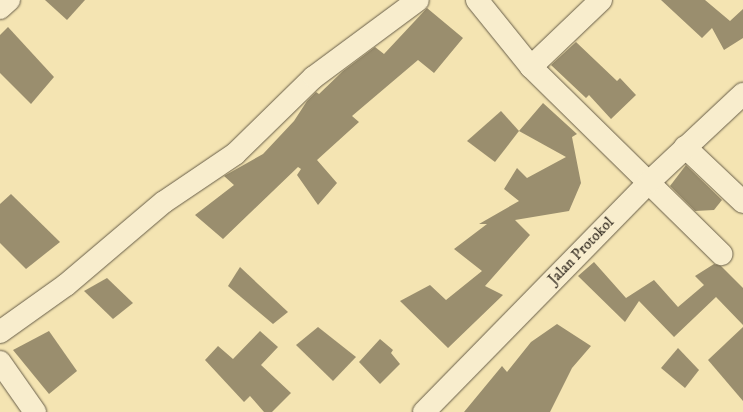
<!DOCTYPE html>
<html>
<head>
<meta charset="utf-8">
<style>
  body { margin:0 }
  #map { position:relative; width:743px; height:412px; overflow:hidden; background:#f4e4b2; font-family:"IM FELL DW Pica",serif }
  div>[style] { position:absolute }
  .building>* { inset:0; background:#9a8e6e }
  .roads { filter:drop-shadow(0 0 1px #675d48) drop-shadow(0 0 1px #675d48) }
  .minor>* { height:22px; margin:-11px; padding:0 11px; transform-origin:11px; border-radius:11px; background:#f8edcd }
  span { translate:-50% -50%; white-space:nowrap; text-align:center; line-height:1.15; -webkit-text-stroke:3px #f8edcd; paint-order:stroke }
  .street-label { font-size:15px; color:#383025 }
</style>
</head>
<body>
<div id="map">
  <div class="building">
    <div style="clip-path:polygon(45px 0,85px 0,67px 20px)"></div>
    <div style="clip-path:polygon(661px 0,705px 0,730px 21px,743px 9px,743px 38px,724px 50px,712px 28px,702px 38px)"></div>
    <div style="clip-path:polygon(427px 8px,463px 38px,434px 73px,418px 60px,352px 116px,359px 122px,317px 160px,337px 183px,318px 205px,297px 175px,301px 169px,298px 167px,223px 239px,195px 215px,234px 185px,224px 176px,263px 154px,294px 121px,307px 101px,316px 92px,319px 94px,343px 71px,375px 47px,384px 54px)"></div>
    <div style="clip-path:polygon(8px 27px,54px 77px,31px 104px,0 73px,0 35px)"></div>
    <div style="clip-path:polygon(576px 42px,617px 81px,620px 78px,636px 95px,611px 119px,589px 95px,586px 98px,551px 65px)"></div>
    <div style="clip-path:polygon(543px 103px,577px 134px,572px 137px,581px 183px,569px 211px,515px 220px,530px 235px,485px 286px,503px 295px,448px 348px,400px 301px,430px 285px,446px 300px,482px 271px,454px 249px,487px 224px,479px 224px,519px 201px,504px 189px,517px 168px,527px 178px,566px 157px,519px 131px)"></div>
    <div style="clip-path:polygon(501px 111px,519px 131px,495px 162px,467px 141px)"></div>
    <div style="clip-path:polygon(686px 165px,722px 200px,714px 210px,695px 211px,670px 186px)"></div>
    <div style="clip-path:polygon(11px 194px,60px 242px,26px 269px,0 243px,0 204px)"></div>
    <div style="clip-path:polygon(594px 262px,626px 298px,654px 280px,678px 307px,704px 285px,695px 276px,714px 264px,721px 266px,743px 288px,743px 325px,716px 297px,674px 337px,639px 301px,625px 322px,578px 276px)"></div>
    <div style="clip-path:polygon(240px 267px,288px 312px,273px 324px,228px 286px)"></div>
    <div style="clip-path:polygon(107px 278px,133px 303px,113px 319px,84px 291px)"></div>
    <div style="clip-path:polygon(557px 324px,591px 346px,572px 368px,550px 412px,464px 412px,502px 366px,507px 372px,531px 342px)"></div>
    <div style="clip-path:polygon(318px 327px,356px 357px,333px 381px,296px 345px)"></div>
    <div style="clip-path:polygon(743px 327px,743px 401px,708px 360px)"></div>
    <div style="clip-path:polygon(49px 331px,77px 371px,49px 394px,13px 350px)"></div>
    <div style="clip-path:polygon(260px 331px,278px 347px,261px 365px,291px 393px,272px 412px,264px 412px,250px 396px,244px 402px,205px 360px,218px 346px,233px 359px)"></div>
    <div style="clip-path:polygon(380px 339px,393px 350px,391px 353px,400px 364px,380px 384px,359px 362px)"></div>
    <div style="clip-path:polygon(678px 348px,699px 370px,685px 388px,661px 368px)"></div>
  </div>
  <div class="roads">
    <div class="minor">
      <div style="left:477px;top:0;width:86px;rotate:51.1deg"></div>
      <div style="left:601px;top:0;width:97px;rotate:136.3deg"></div>
      <div style="left:531px;top:67px;width:267px;rotate:44.5deg"></div>
      <div style="left:0;top:8px;width:12px;rotate:-42deg"></div>
      <div style="left:685px;top:147px;width:80px;rotate:43.5deg"></div>
      <div style="left:0;top:332px;width:81px;rotate:-35.5deg"></div>
      <div style="left:66px;top:285px;width:128px;rotate:-40.3deg"></div>
      <div style="left:164px;top:202px;width:86px;rotate:-34.1deg"></div>
      <div style="left:235px;top:154px;width:110px;rotate:-44.3deg"></div>
      <div style="left:314px;top:77px;width:129px;rotate:-36.5deg"></div>
      <div style="left:0;top:362px;width:61px;rotate:55deg"></div>
      <div style="left:424px;top:412px;width:322px;rotate:-45.6deg"></div>
      <div style="left:649px;top:182px;width:129px;rotate:-43.1deg"></div>
    </div>
  </div>
  <div class="street-label">
    <span style="left:581px;top:251px;rotate:-46deg">Jalan Protokol</span>
  </div>
</div>
</body>
</html>
